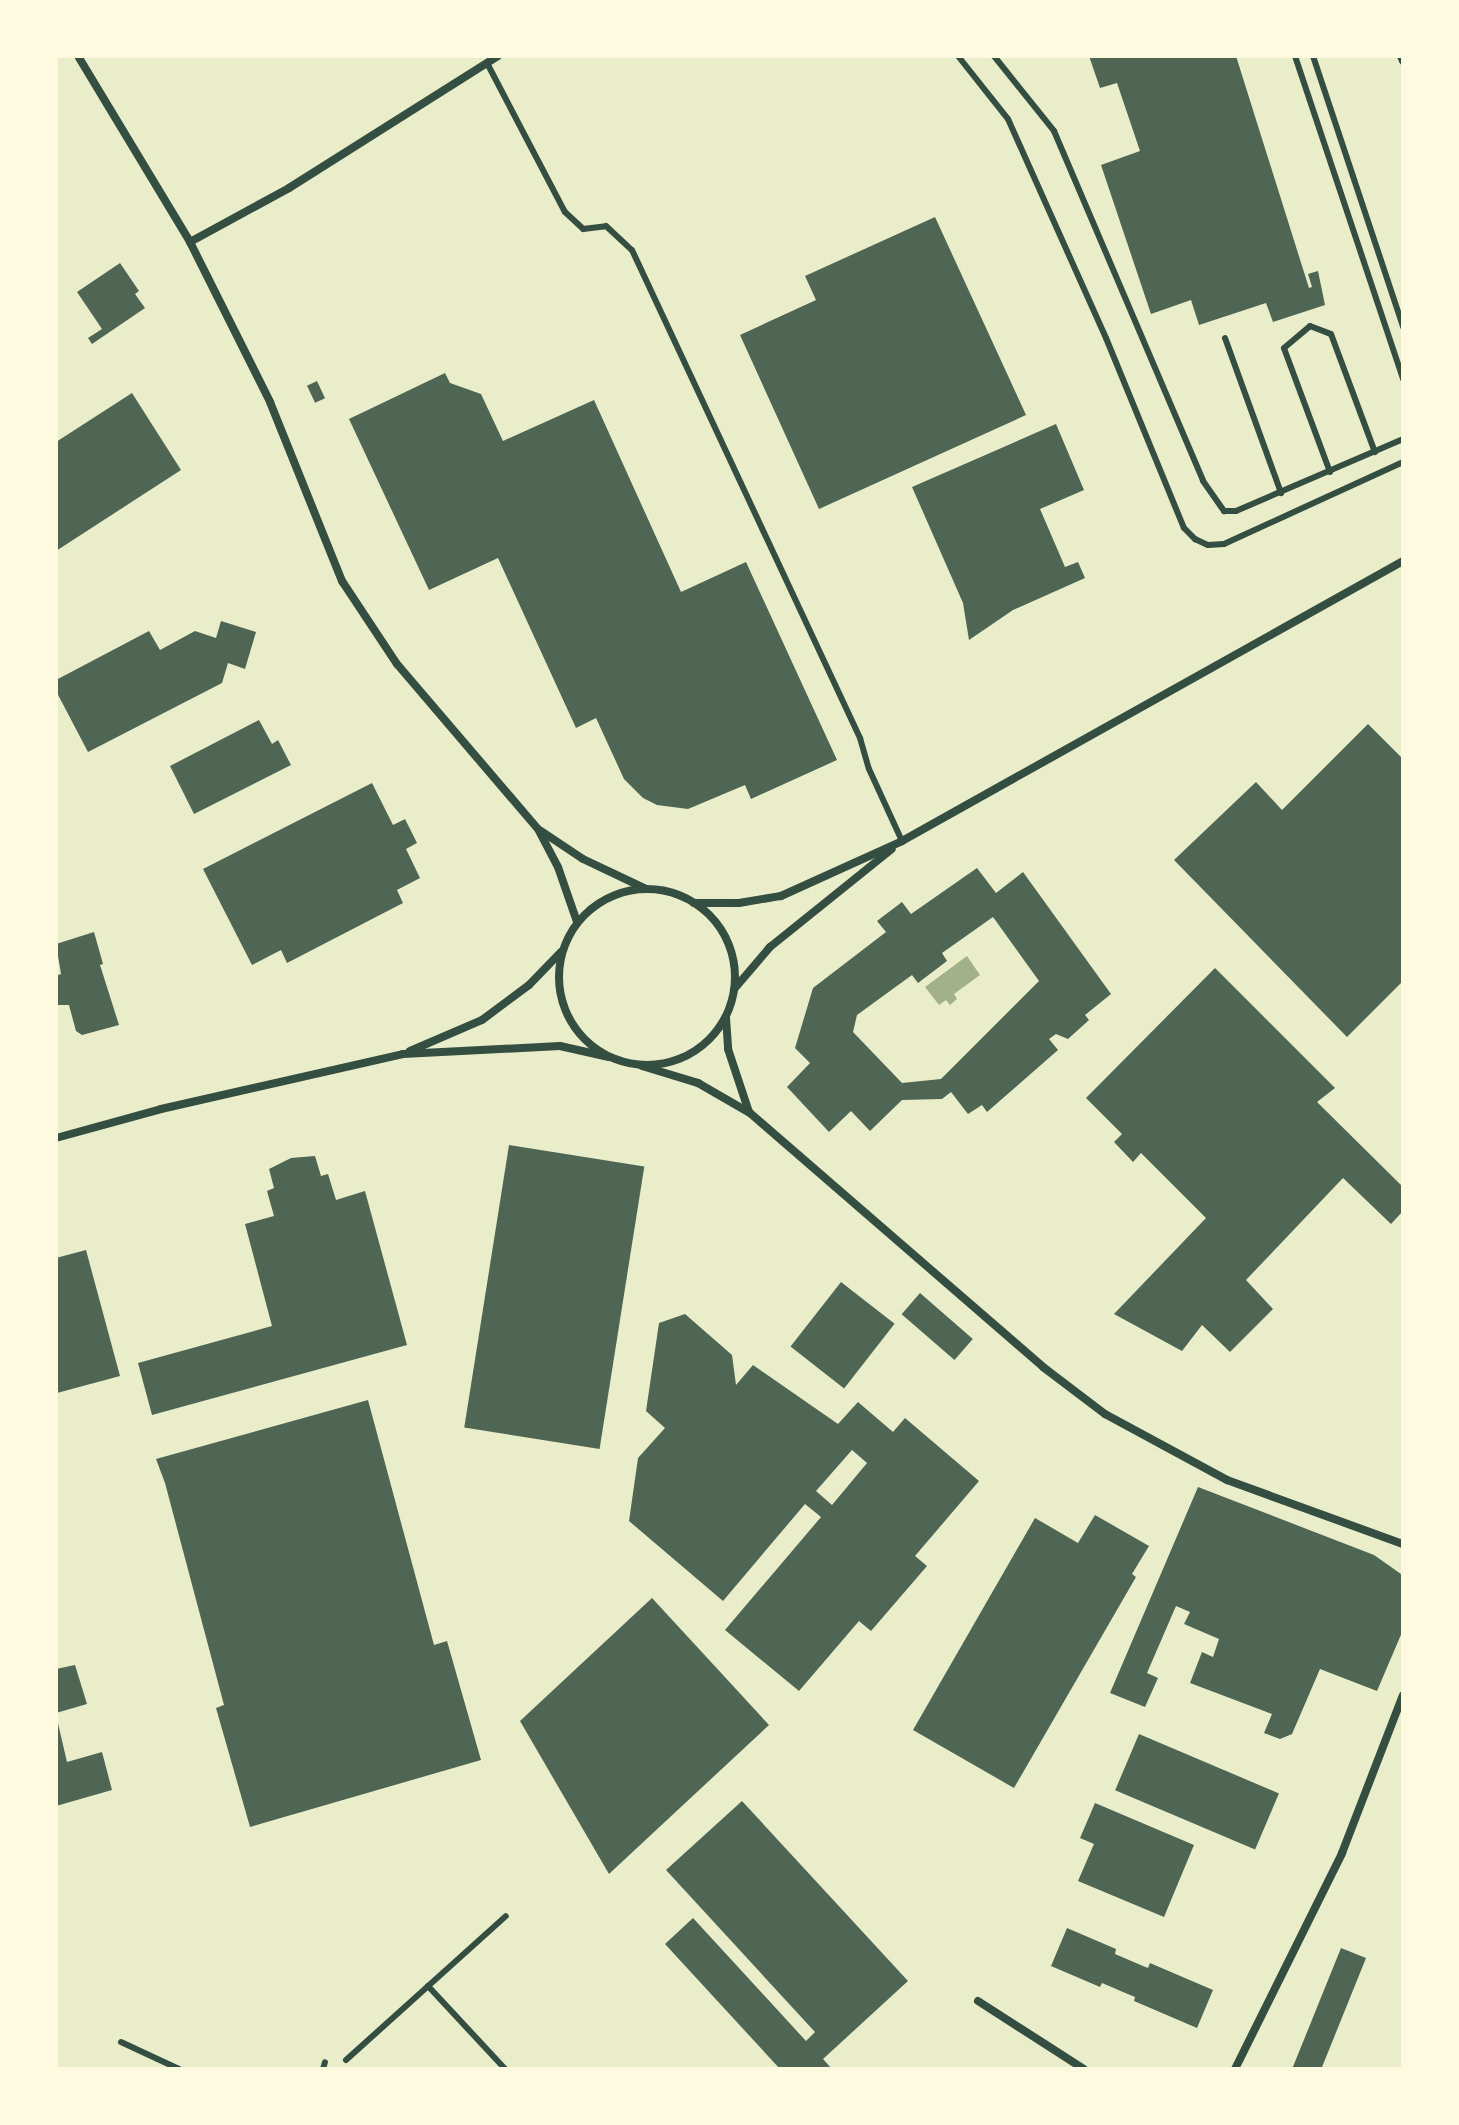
<!DOCTYPE html>
<html>
<head>
<meta charset="utf-8">
<style>
  body { margin:0 }
  #map { position:relative; width:1459px; height:2125px; overflow:hidden; background:#e9edc9; font-family:"Space Grotesk",sans-serif }
  div>[style] { position:absolute }
  .water>* { inset:0; background:#a3b18a }
  .building>* { inset:0; background:#4f6655; transform-origin:0 0 }
  .service>* { height:6px; margin:-3px; padding:0 3px; transform-origin:3px; border-radius:3px; background:#344e41 }
  .minor>* { height:8px; margin:-4px; padding:0 4px; transform-origin:4px; border-radius:4px; background:#344e41 }
  .minor>.ring { margin:-4px; padding:0; box-sizing:content-box; background:none; border:8px solid #344e41; border-radius:50% }
  span { translate:-50% -50%; white-space:nowrap; text-align:center; line-height:1.15; -webkit-text-stroke:8px #fefae0; paint-order:stroke }
  .frame { position:absolute; inset:0; border:58px solid #fefae0; pointer-events:none }
</style>
</head>
<body>
<div id="map">
  <div class="water">
    <div style="clip-path:polygon(967px 956px,980px 975px,954px 994px,957px 999px,950px 1005px,946px 1000px,939px 1005px,925px 987px)"></div>
  </div>
  <div class="building">
    <div style="clip-path:polygon(1089px 56px,1236px 56px,1309px 288px,1312px 287px,1308px 274px,1318px 271px,1325px 305px,1273px 322px,1266px 303px,1199px 325px,1191px 300px,1151px 314px,1101px 165px,1140px 151px,1117px 83px,1100px 88px)"></div>
    <div style="clip-path:polygon(935px 217px,1026px 415px,819px 509px,740px 335px,816px 300px,805px 276px)"></div>
    <div style="clip-path:polygon(120px 263px,139px 291px,135px 294px,145px 308px,92px 344px,88px 338px,102px 329px,77px 292px)"></div>
    <div style="clip-path:polygon(445px 373px,450px 383px,481px 394px,503px 441px,594px 400px,681px 592px,746px 562px,837px 760px,751px 799px,745px 785px,688px 809px,657px 805px,643px 798px,624px 779px,596px 718px,576px 728px,498px 558px,429px 590px,349px 419px)"></div>
    <div style="left:317px;top:381px;width:19px;height:11px;rotate:65deg"></div>
    <div style="clip-path:polygon(132px 393px,181px 470px,56px 551px,56px 442px)"></div>
    <div style="clip-path:polygon(1056px 424px,1084px 490px,1040px 509px,1065px 567px,1078px 562px,1085px 578px,1013px 610px,969px 640px,963px 603px,912px 487px)"></div>
    <div style="clip-path:polygon(221px 621px,256px 632px,245px 669px,228px 663px,222px 683px,88px 752px,56px 691px,56px 680px,149px 631px,160px 650px,195px 631px,216px 638px)"></div>
    <div style="clip-path:polygon(259px 720px,272px 744px,278px 740px,291px 765px,194px 814px,170px 766px)"></div>
    <div style="clip-path:polygon(1368px 724px,1403px 759px,1403px 981px,1347px 1037px,1174px 860px,1256px 782px,1282px 810px)"></div>
    <div style="clip-path:polygon(372px 783px,393px 825px,405px 819px,417px 843px,406px 849px,420px 878px,397px 890px,403px 903px,287px 963px,281px 950px,252px 965px,203px 869px)"></div>
    <div style="clip-path:polygon(evenodd,977px 868px,996px 893px,1023px 872px,1111px 994px,1085px 1015px,1089px 1020px,1068px 1039px,1056px 1034px,1049px 1039px,1058px 1050px,987px 1112px,982px 1105px,968px 1114px,951px 1092px,942px 1099px,902px 1100px,870px 1131px,851px 1111px,829px 1132px,787px 1087px,810px 1063px,795px 1048px,813px 988px,886px 932px,877px 921px,902px 902px,911px 914px,977px 868px,993px 917px,1039px 981px,941px 1079px,902px 1083px,853px 1032px,857px 1015px,912px 975px,918px 983px,947px 961px,942px 953px,993px 917px)"></div>
    <div style="clip-path:polygon(94px 932px,103px 964px,100px 965px,119px 1025px,82px 1035px,76px 1031px,69px 1005px,56px 1005px,56px 976px,61px 974px,56px 944px)"></div>
    <div style="clip-path:polygon(1215px 968px,1335px 1088px,1317px 1102px,1403px 1187px,1403px 1211px,1391px 1224px,1343px 1178px,1246px 1280px,1273px 1309px,1230px 1352px,1202px 1325px,1182px 1351px,1114px 1314px,1206px 1218px,1141px 1153px,1133px 1162px,1114px 1142px,1122px 1134px,1086px 1098px)"></div>
    <div style="left:509px;top:1145px;width:137px;height:286px;rotate:9deg"></div>
    <div style="clip-path:polygon(315px 1156px,321px 1176px,328px 1174px,336px 1200px,365px 1191px,407px 1345px,152px 1415px,138px 1363px,272px 1326px,245px 1224px,274px 1216px,267px 1191px,274px 1188px,269px 1169px,291px 1158px)"></div>
    <div style="clip-path:polygon(86px 1250px,120px 1376px,57px 1393px,56px 1258px)"></div>
    <div style="left:841px;top:1282px;width:68px;height:82px;rotate:38deg"></div>
    <div style="left:920px;top:1293px;width:70px;height:28px;rotate:41deg"></div>
    <div style="clip-path:polygon(evenodd,685px 1314px,732px 1355px,736px 1385px,753px 1365px,838px 1424px,858px 1402px,893px 1432px,905px 1418px,979px 1481px,915px 1556px,927px 1566px,871px 1631px,859px 1621px,799px 1691px,725px 1630px,821px 1517px,805px 1504px,723px 1601px,629px 1521px,638px 1458px,665px 1428px,646px 1411px,659px 1323px,685px 1314px,852px 1450px,867px 1463px,832px 1505px,816px 1491px,852px 1450px)"></div>
    <div style="clip-path:polygon(368px 1400px,434px 1645px,447px 1641px,481px 1760px,250px 1827px,216px 1708px,224px 1705px,165px 1483px,156px 1459px)"></div>
    <div style="clip-path:polygon(1198px 1487px,1374px 1555px,1401px 1574px,1403px 1630px,1377px 1691px,1320px 1669px,1292px 1734px,1280px 1739px,1264px 1733px,1272px 1714px,1190px 1683px,1202px 1652px,1213px 1657px,1219px 1639px,1184px 1624px,1190px 1612px,1176px 1606px,1147px 1673px,1158px 1678px,1145px 1707px,1110px 1693px)"></div>
    <div style="clip-path:polygon(1095px 1515px,1149px 1546px,1132px 1574px,1136px 1577px,1014px 1788px,913px 1730px,1035px 1518px,1078px 1543px)"></div>
    <div style="clip-path:polygon(652px 1598px,769px 1725px,609px 1874px,520px 1721px)"></div>
    <div style="clip-path:polygon(75px 1665px,87px 1704px,56px 1713px,56px 1669px)"></div>
    <div style="clip-path:polygon(57px 1719px,67px 1762px,102px 1752px,112px 1790px,56px 1806px)"></div>
    <div style="left:1139px;top:1734px;width:152px;height:61px;rotate:23deg"></div>
    <div style="clip-path:polygon(742px 1801px,908px 1981px,823px 2059px,832px 2069px,780px 2069px,665px 1944px,693px 1918px,806px 2041px,815px 2032px,666px 1870px)"></div>
    <div style="clip-path:polygon(1095px 1803px,1194px 1845px,1164px 1917px,1078px 1881px,1094px 1844px,1080px 1838px)"></div>
    <div style="clip-path:polygon(1067px 1928px,1116px 1949px,1115px 1954px,1143px 1966px,1148px 1968px,1150px 1963px,1213px 1990px,1197px 2028px,1134px 2001px,1135px 1997px,1123px 1992px,1102px 1983px,1100px 1987px,1051px 1966px)"></div>
    <div style="left:1341px;top:1948px;width:27px;height:129px;rotate:22deg"></div>
  </div>
  <div class="service">
    <div style="left:958px;top:56px;width:80px;rotate:51.6deg"></div>
    <div style="left:1008px;top:119px;width:240px;rotate:65.9deg"></div>
    <div style="left:1106px;top:338px;width:205px;rotate:67.7deg"></div>
    <div style="left:1184px;top:528px;width:16px;rotate:45deg"></div>
    <div style="left:1195px;top:539px;width:14px;rotate:25deg"></div>
    <div style="left:1208px;top:545px;width:16px;rotate:-4deg"></div>
    <div style="left:1224px;top:544px;width:197px;rotate:-24.6deg"></div>
    <div style="left:994px;top:56px;width:96px;rotate:51.3deg"></div>
    <div style="left:1054px;top:131px;width:380px;rotate:66.9deg"></div>
    <div style="left:1203px;top:481px;width:37px;rotate:55deg"></div>
    <div style="left:1224px;top:511px;width:12px"></div>
    <div style="left:1236px;top:511px;width:182px;rotate:-23.3deg"></div>
    <div style="left:1295px;top:56px;width:341px;rotate:71.5deg"></div>
    <div style="left:1313px;top:56px;width:286px;rotate:71.6deg"></div>
    <div style="left:487px;top:63px;width:168px;rotate:62.4deg"></div>
    <div style="left:565px;top:212px;width:25px;rotate:43deg"></div>
    <div style="left:583px;top:229px;width:23px;rotate:-7deg"></div>
    <div style="left:606px;top:226px;width:35px;rotate:43deg"></div>
    <div style="left:632px;top:250px;width:539px;rotate:64.96deg"></div>
    <div style="left:860px;top:738px;width:32px;rotate:74deg"></div>
    <div style="left:869px;top:769px;width:79px;rotate:65.4deg"></div>
    <div style="left:1225px;top:338px;width:165px;rotate:70.1deg"></div>
    <div style="left:1330px;top:472px;width:132px;rotate:-110.4deg"></div>
    <div style="left:1284px;top:348px;width:34px;rotate:-40deg"></div>
    <div style="left:1310px;top:326px;width:22px;rotate:21deg"></div>
    <div style="left:1331px;top:334px;width:126px;rotate:69.6deg"></div>
    <div style="left:428px;top:1986px;width:113px;rotate:47.1deg"></div>
    <div style="left:121px;top:2042px;width:64px;rotate:25deg"></div>
    <div style="left:346px;top:2060px;width:215px;rotate:-42deg"></div>
    <div style="left:323px;top:2069px;width:7px;rotate:-74deg"></div>
  </div>
  <div class="minor">
    <div style="left:78px;top:56px;width:217px;rotate:58.9deg"></div>
    <div style="left:190px;top:242px;width:179px;rotate:63.4deg"></div>
    <div style="left:270px;top:402px;width:193px;rotate:68.1deg"></div>
    <div style="left:342px;top:581px;width:100px;rotate:56.5deg"></div>
    <div style="left:397px;top:664px;width:217px;rotate:49.5deg"></div>
    <div style="left:538px;top:829px;width:43px;rotate:62.2deg"></div>
    <div style="left:558px;top:867px;width:58px;rotate:70.9deg"></div>
    <div style="left:1401px;top:56px;width:5px;rotate:68deg"></div>
    <div style="left:190px;top:242px;width:113px;rotate:-28.6deg"></div>
    <div style="left:289px;top:188px;width:247px;rotate:-32.3deg"></div>
    <div style="left:541px;top:831px;width:50px;rotate:33.7deg"></div>
    <div style="left:583px;top:859px;width:68px;rotate:25.4deg"></div>
    <div class="ring" style="left:559px;top:889px;width:168px;height:168px"></div>
    <div style="left:694px;top:903px;width:45px"></div>
    <div style="left:739px;top:903px;width:43px;rotate:-9.5deg"></div>
    <div style="left:781px;top:896px;width:133px;rotate:-24.4deg"></div>
    <div style="left:902px;top:841px;width:574px;rotate:-29.2deg"></div>
    <div style="left:735px;top:988px;width:54px;rotate:-49.5deg"></div>
    <div style="left:770px;top:947px;width:156px;rotate:-38.8deg"></div>
    <div style="left:726px;top:1018px;width:31px;rotate:86deg"></div>
    <div style="left:728px;top:1049px;width:66px;rotate:71.6deg"></div>
    <div style="left:410px;top:1051px;width:78px;rotate:-23.3deg"></div>
    <div style="left:482px;top:1020px;width:59px;rotate:-36.7deg"></div>
    <div style="left:529px;top:985px;width:46px;rotate:-45.9deg"></div>
    <div style="left:642px;top:1066px;width:59px;rotate:16.9deg"></div>
    <div style="left:698px;top:1083px;width:60px;rotate:30deg"></div>
    <div style="left:750px;top:1113px;width:388px;rotate:40.9deg"></div>
    <div style="left:1043px;top:1367px;width:78px;rotate:37.2deg"></div>
    <div style="left:1105px;top:1414px;width:139px;rotate:28.4deg"></div>
    <div style="left:1227px;top:1480px;width:187px;rotate:20deg"></div>
    <div style="left:56px;top:1138px;width:109px;rotate:-15.4deg"></div>
    <div style="left:161px;top:1109px;width:248px;rotate:-12.8deg"></div>
    <div style="left:403px;top:1054px;width:157px;rotate:-2.9deg"></div>
    <div style="left:560px;top:1046px;width:50px;rotate:12.7deg"></div>
    <div style="left:978px;top:2001px;width:126px;rotate:32.7deg"></div>
    <div style="left:1235px;top:2069px;width:241px;rotate:-63.6deg"></div>
    <div style="left:1342px;top:1853px;width:169px;rotate:-68.9deg"></div>
  </div>
  <div class="frame"></div>
</div>
</body>
</html>
